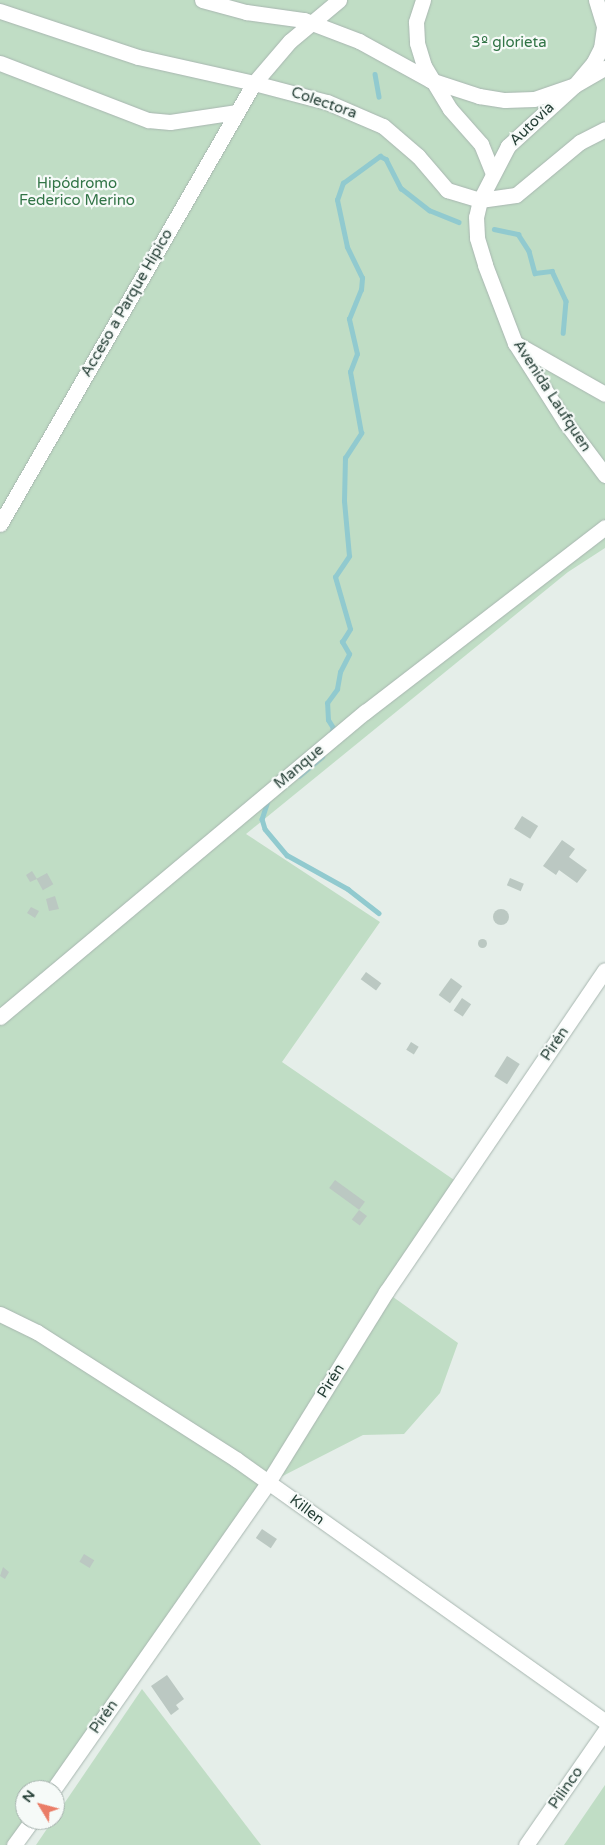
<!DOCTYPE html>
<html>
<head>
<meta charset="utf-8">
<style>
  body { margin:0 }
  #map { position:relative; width:605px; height:1845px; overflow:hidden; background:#e5eee9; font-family:"Varela Round",sans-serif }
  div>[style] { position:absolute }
  .green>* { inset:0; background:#c0ddc5 }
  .stream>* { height:4.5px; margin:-2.25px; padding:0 2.25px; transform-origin:2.25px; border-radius:2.25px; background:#91cacf }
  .building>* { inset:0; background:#bbc8c2; transform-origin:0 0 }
  .round { border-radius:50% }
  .roads { filter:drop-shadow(0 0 1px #a8b6b0) drop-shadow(0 0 1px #a8b6b0) }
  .minor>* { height:15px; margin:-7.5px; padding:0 7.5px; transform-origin:7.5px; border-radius:7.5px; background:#fff }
  .tertiary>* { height:15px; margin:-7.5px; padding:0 7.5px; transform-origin:7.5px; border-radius:7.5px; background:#fff }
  span { translate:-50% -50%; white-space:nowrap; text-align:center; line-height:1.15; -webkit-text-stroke:4.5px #f6faf8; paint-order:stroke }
  .park-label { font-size:15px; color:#317446 }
  .street-label { font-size:15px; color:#253f36 }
  .north { position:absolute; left:15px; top:1780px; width:50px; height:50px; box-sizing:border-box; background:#f6faf8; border:1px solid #a2afaa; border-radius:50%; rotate:307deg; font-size:14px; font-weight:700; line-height:20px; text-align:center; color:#253f36 }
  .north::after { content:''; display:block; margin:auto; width:18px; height:22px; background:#ea7d67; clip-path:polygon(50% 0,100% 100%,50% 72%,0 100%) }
</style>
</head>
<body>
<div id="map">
  <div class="green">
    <div style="clip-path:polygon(0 0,605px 0,605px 548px,568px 572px,246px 834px,380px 922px,282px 1062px,460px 1184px,386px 1292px,458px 1343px,440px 1393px,404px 1434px,363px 1435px,267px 1484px,53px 1790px,25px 1790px,25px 1820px,14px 1845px,0 1845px)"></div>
    <div style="clip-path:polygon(142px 1689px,261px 1845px,36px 1845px)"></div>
    <div style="clip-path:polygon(605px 1785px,605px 1845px,564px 1845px)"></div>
  </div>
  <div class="stream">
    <div style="left:375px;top:74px;width:23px;rotate:80deg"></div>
    <div style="left:494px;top:229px;width:25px;rotate:12deg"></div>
    <div style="left:518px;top:234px;width:20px;rotate:57deg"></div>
    <div style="left:529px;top:251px;width:23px;rotate:75deg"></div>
    <div style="left:535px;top:273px;width:17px;rotate:-7deg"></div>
    <div style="left:552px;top:271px;width:33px;rotate:65deg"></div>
    <div style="left:566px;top:301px;width:32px;rotate:95deg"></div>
    <div style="left:331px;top:734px;width:6px;rotate:-72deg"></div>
    <div style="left:333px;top:728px;width:9px;rotate:-122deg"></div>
    <div style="left:328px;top:720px;width:17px;rotate:-93deg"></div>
    <div style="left:327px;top:703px;width:17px;rotate:-54deg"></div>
    <div style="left:337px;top:689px;width:17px;rotate:-80deg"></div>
    <div style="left:340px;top:672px;width:20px;rotate:-63deg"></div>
    <div style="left:349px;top:654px;width:14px;rotate:-120deg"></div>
    <div style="left:342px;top:642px;width:15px;rotate:-58deg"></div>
    <div style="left:350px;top:629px;width:54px;rotate:-106.1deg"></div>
    <div style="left:335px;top:577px;width:25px;rotate:-56deg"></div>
    <div style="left:349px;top:556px;width:55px;rotate:-95.2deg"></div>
    <div style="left:344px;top:501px;width:43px;rotate:-88.7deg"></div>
    <div style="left:345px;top:458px;width:30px;rotate:-57deg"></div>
    <div style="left:361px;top:433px;width:62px;rotate:-100.2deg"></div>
    <div style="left:350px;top:372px;width:19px;rotate:-69deg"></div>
    <div style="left:357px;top:354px;width:36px;rotate:-103deg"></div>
    <div style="left:349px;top:319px;width:31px;rotate:-68deg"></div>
    <div style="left:361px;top:290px;width:12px;rotate:-85deg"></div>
    <div style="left:362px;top:278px;width:34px;rotate:-116deg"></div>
    <div style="left:347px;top:247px;width:48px;rotate:-102deg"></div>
    <div style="left:337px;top:200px;width:18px;rotate:-71deg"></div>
    <div style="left:343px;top:183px;width:46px;rotate:-36.1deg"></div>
    <div style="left:380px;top:156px;width:7px;rotate:27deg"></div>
    <div style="left:386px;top:159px;width:33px;rotate:63deg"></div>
    <div style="left:401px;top:188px;width:36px;rotate:38deg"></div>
    <div style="left:429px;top:210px;width:32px;rotate:22deg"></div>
    <div style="left:299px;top:776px;width:30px;rotate:-40deg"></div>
    <div style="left:268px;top:801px;width:19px;rotate:108deg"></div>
    <div style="left:262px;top:819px;width:10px;rotate:73deg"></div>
    <div style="left:265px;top:829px;width:34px;rotate:50deg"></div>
    <div style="left:287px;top:855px;width:70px;rotate:29.1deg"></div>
    <div style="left:348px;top:889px;width:39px;rotate:38deg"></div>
  </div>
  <div class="building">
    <div style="left:522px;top:816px;width:19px;height:15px;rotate:32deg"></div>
    <div style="clip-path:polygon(562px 840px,575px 849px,569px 857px,587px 870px,577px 883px,559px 870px,556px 875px,543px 866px)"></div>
    <div style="clip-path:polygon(32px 871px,37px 879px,30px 882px,26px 875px)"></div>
    <div style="left:47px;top:873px;width:13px;height:12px;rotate:61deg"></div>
    <div style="left:510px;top:878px;width:15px;height:8px;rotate:23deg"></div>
    <div style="clip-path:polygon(55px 896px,59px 909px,49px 911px,46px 899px)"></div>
    <div style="clip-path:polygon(31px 907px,39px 911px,35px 918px,27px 913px)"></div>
    <div class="round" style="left:493px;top:909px;width:16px;height:16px"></div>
    <div class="round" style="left:477.5px;top:938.5px;width:9px;height:9px"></div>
    <div style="left:366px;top:972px;width:19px;height:9px;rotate:36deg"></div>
    <div style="left:451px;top:978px;width:14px;height:21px;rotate:36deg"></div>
    <div style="left:462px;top:998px;width:11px;height:15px;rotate:34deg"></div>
    <div style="left:411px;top:1042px;width:9px;height:9px;rotate:32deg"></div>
    <div style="left:507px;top:1056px;width:15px;height:24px;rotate:32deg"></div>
    <div style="left:335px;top:1180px;width:37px;height:10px;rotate:36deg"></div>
    <div style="left:359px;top:1210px;width:10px;height:12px;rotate:37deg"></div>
    <div style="left:262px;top:1529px;width:18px;height:11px;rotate:34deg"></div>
    <div style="left:84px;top:1554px;width:12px;height:9px;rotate:31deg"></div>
    <div style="clip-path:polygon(3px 1567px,9px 1572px,5px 1579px,0 1576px)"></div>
    <div style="clip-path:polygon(167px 1675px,184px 1699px,176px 1705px,179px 1709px,171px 1715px,151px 1686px)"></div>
  </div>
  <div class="roads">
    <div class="minor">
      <div style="left:0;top:11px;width:145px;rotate:18.4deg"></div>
      <div style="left:138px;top:57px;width:119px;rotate:12.6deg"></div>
      <div style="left:254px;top:83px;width:55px;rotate:-49.4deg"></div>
      <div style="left:290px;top:41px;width:64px;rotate:-39.9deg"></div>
      <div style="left:0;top:63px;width:159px;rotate:21.1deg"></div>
      <div style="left:148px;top:120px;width:22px;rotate:5deg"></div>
      <div style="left:170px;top:122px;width:68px;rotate:-8.5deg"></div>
      <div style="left:480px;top:200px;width:36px;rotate:-8deg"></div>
      <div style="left:516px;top:195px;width:83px;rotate:-39.6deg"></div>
      <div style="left:580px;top:142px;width:28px;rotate:-27deg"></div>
      <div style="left:515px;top:343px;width:103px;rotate:29.5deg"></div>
      <div style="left:0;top:1017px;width:476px;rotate:-39.9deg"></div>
      <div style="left:365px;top:712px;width:303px;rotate:-37.6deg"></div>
      <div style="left:0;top:1314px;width:41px;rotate:25.9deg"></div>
      <div style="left:37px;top:1332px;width:237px;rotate:32.6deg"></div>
      <div style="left:237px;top:1460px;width:452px;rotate:35.4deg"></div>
      <div style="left:53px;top:1790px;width:373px;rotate:-55deg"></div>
      <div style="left:267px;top:1484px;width:226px;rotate:-58.2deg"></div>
      <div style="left:386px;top:1292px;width:389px;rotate:-55.8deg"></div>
      <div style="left:14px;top:1845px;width:31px;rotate:-54deg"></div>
      <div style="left:526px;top:1845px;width:139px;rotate:-55.3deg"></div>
    </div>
    <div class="tertiary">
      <div style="left:202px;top:0;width:46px;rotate:15.3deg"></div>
      <div style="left:246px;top:12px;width:59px;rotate:7.9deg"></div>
      <div style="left:304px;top:20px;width:59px;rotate:20.9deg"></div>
      <div style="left:359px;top:41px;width:81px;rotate:28.8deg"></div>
      <div style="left:430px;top:80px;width:52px;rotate:18.1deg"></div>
      <div style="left:479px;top:96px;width:26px;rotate:9deg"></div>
      <div style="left:505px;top:100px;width:29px;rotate:-2deg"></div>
      <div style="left:534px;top:99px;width:43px;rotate:-18.9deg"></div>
      <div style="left:575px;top:85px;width:34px;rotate:-30deg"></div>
      <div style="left:423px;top:0;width:23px;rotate:108deg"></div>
      <div style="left:416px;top:22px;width:21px;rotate:87deg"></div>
      <div style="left:417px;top:43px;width:24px;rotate:73deg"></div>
      <div style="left:424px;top:66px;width:50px;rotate:58.8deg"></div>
      <div style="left:450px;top:109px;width:47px;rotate:48.5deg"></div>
      <div style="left:481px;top:144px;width:31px;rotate:68deg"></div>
      <div style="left:596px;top:0;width:28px;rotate:73deg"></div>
      <div style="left:604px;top:27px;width:21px;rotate:98deg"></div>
      <div style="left:601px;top:48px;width:16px;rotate:117deg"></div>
      <div style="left:594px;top:62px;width:30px;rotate:130deg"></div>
      <div style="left:575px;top:85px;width:91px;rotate:137.7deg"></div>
      <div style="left:508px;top:146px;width:61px;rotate:117.4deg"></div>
      <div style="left:480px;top:200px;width:17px;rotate:103deg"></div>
      <div style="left:476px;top:217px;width:21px;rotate:87deg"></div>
      <div style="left:477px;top:238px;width:28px;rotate:73deg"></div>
      <div style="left:485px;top:265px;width:84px;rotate:69deg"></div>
      <div style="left:515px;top:343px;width:95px;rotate:57.5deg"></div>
      <div style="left:566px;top:423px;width:65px;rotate:53.1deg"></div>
      <div style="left:0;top:524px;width:509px;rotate:-60.06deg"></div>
      <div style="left:254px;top:83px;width:75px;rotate:14.6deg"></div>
      <div style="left:327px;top:102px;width:61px;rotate:23.2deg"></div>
      <div style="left:383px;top:126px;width:46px;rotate:40.6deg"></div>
      <div style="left:418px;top:156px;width:45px;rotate:49.5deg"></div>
      <div style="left:447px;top:190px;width:34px;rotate:17deg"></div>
    </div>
  </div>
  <div class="park-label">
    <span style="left:509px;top:43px">3º glorieta</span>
    <span style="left:77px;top:192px">Hipódromo<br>Federico Merino</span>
  </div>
  <div class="street-label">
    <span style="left:324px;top:103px;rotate:19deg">Colectora</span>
    <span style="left:532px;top:124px;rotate:-44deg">Autovía</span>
    <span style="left:127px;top:303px;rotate:-60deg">Acceso a Parque Hípico</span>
    <span style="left:552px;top:396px;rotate:57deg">Avenida Laufquen</span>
    <span style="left:299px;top:767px;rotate:-40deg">Manque</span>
    <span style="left:555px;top:1044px;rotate:-56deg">Pirén</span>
    <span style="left:331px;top:1381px;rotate:-58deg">Pirén</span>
    <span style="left:307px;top:1510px;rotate:37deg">Killen</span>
    <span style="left:104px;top:1717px;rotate:-55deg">Pirén</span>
    <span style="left:566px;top:1788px;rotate:-55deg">Pilinco</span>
  </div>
  <div class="north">N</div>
</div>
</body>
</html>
